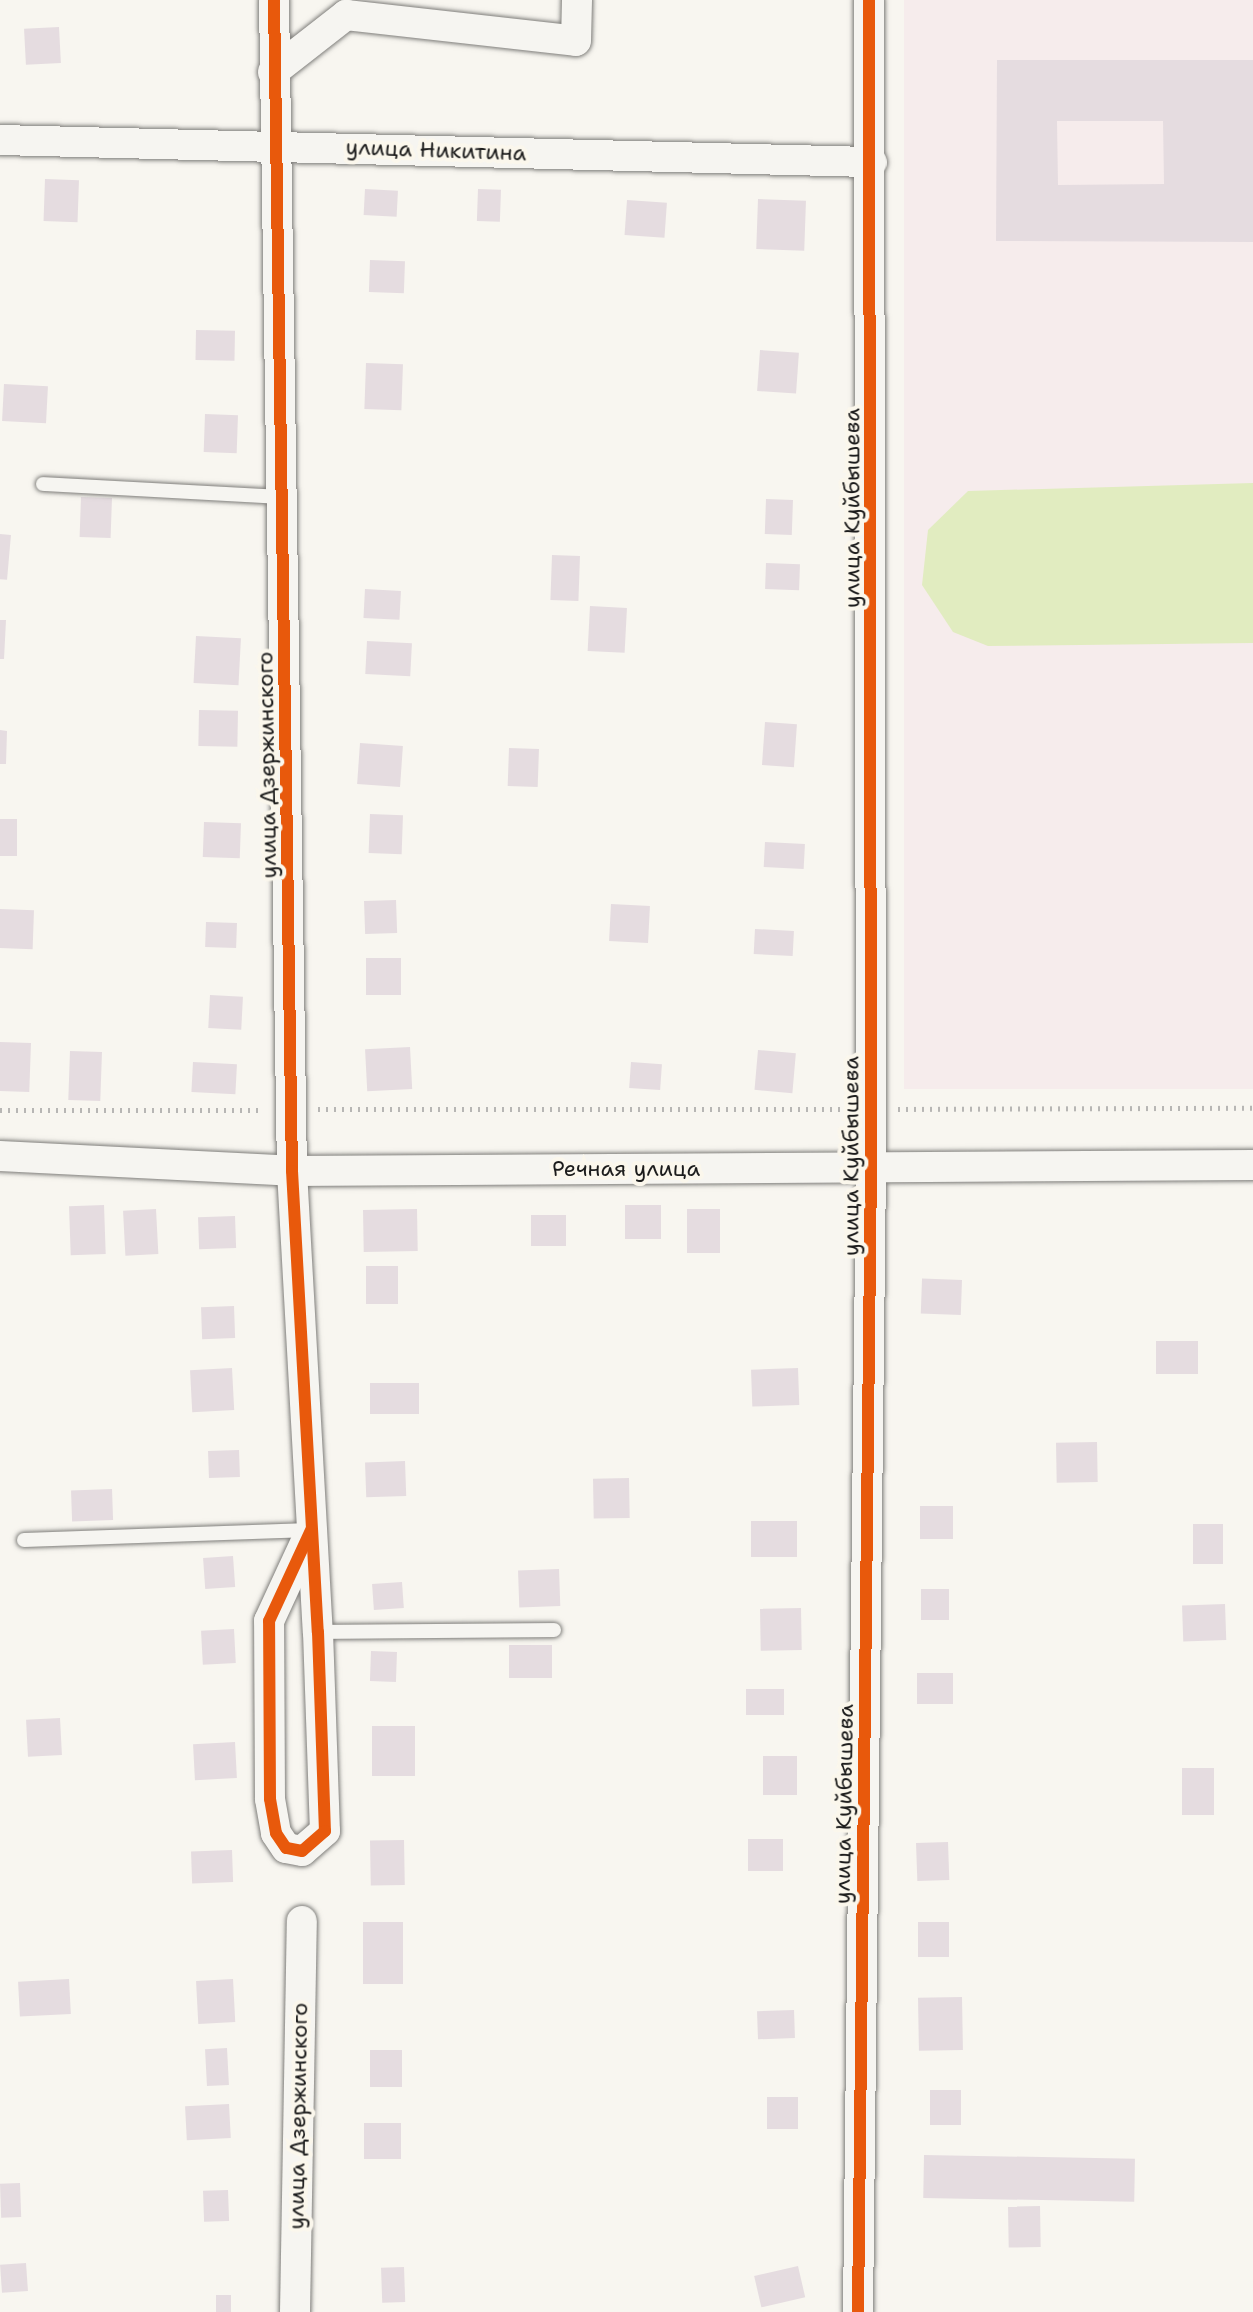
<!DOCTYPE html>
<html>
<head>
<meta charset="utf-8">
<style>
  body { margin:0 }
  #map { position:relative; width:1253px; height:2312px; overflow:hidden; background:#f8f6f0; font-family:"Shantell Sans",sans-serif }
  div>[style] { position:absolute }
  .built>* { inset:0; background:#f6ecec; transform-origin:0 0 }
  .green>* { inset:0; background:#e1ecc0 }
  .building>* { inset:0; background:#e5dce0; transform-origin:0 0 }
  .path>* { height:5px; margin-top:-2.5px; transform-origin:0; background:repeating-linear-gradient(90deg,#b7b6b4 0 2px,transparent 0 8px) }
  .roads { filter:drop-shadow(0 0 2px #7f7e7b) drop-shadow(0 0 2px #7f7e7b) }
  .service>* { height:14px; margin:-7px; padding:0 7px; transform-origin:7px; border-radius:7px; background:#f6f5f1 }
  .minor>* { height:30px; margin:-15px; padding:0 15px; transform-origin:15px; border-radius:15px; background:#f6f5f1 }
  .cycleway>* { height:12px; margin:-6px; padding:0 6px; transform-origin:6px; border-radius:6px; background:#e8590c }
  span { translate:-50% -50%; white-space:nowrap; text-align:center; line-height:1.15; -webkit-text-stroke:8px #fbf7ec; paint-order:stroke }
  .street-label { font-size:22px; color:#1c1c1c }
</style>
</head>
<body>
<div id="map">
  <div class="built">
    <div style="left:904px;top:0;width:349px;height:1089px"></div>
  </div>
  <div class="green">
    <div style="clip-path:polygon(1253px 483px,1253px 643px,988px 646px,953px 632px,922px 585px,928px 530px,968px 491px)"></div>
  </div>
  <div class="building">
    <div style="left:59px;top:27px;width:36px;height:35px;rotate:87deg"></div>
    <div style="clip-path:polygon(evenodd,997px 60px,1253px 60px,1253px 242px,996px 241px,997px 60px,1057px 121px,1163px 121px,1164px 184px,1058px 185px,1057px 121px)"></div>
    <div style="left:45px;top:179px;width:34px;height:42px;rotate:2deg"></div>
    <div style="left:365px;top:189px;width:33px;height:26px;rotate:3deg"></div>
    <div style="left:478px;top:189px;width:23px;height:32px;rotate:2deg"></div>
    <div style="left:758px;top:199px;width:48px;height:50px;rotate:2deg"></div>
    <div style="left:627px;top:200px;width:40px;height:35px;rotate:4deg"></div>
    <div style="left:370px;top:260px;width:35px;height:32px;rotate:2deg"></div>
    <div style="left:196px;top:330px;width:39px;height:30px;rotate:1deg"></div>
    <div style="left:760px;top:350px;width:39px;height:41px;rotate:4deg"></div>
    <div style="left:366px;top:363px;width:37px;height:46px;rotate:2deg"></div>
    <div style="left:4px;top:384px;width:44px;height:37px;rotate:3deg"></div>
    <div style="left:205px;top:414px;width:33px;height:38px;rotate:2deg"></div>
    <div style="left:81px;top:497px;width:31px;height:40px;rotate:2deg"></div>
    <div style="left:766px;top:499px;width:27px;height:35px;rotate:2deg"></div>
    <div style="left:0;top:534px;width:11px;height:45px;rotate:5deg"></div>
    <div style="left:552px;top:555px;width:28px;height:45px;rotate:2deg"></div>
    <div style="left:766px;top:563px;width:34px;height:26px;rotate:2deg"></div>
    <div style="left:365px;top:589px;width:36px;height:29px;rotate:3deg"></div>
    <div style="left:590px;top:606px;width:37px;height:45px;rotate:3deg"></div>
    <div style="clip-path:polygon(0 620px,6px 620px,4px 659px,0 659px)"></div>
    <div style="left:196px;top:636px;width:45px;height:47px;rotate:3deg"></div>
    <div style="left:367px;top:641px;width:45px;height:33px;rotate:3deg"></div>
    <div style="left:199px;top:710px;width:39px;height:36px;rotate:1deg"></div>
    <div style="left:765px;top:722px;width:32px;height:43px;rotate:4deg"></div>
    <div style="clip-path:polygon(0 730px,7px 731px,6px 764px,0 764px)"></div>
    <div style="left:360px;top:743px;width:43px;height:41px;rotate:4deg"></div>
    <div style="left:509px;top:748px;width:30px;height:38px;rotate:2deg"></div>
    <div style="left:370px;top:814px;width:33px;height:39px;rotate:2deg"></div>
    <div style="left:0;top:819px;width:17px;height:37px"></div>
    <div style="left:204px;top:822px;width:37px;height:35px;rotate:2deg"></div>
    <div style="left:765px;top:842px;width:40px;height:25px;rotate:3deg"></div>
    <div style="left:396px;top:900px;width:33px;height:32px;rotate:88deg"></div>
    <div style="left:611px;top:904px;width:39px;height:37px;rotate:3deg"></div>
    <div style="left:0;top:909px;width:34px;height:39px;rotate:2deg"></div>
    <div style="left:206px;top:922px;width:31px;height:25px;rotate:2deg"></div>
    <div style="left:755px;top:929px;width:39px;height:25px;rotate:3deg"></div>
    <div style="left:366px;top:958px;width:35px;height:37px"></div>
    <div style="left:210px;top:995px;width:33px;height:33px;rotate:3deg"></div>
    <div style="left:0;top:1042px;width:31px;height:49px;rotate:2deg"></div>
    <div style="left:410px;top:1047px;width:42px;height:45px;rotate:87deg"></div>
    <div style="left:758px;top:1050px;width:38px;height:40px;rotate:5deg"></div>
    <div style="left:70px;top:1051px;width:32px;height:49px;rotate:2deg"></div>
    <div style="left:193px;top:1062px;width:44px;height:30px;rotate:3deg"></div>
    <div style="left:631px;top:1062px;width:31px;height:26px;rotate:4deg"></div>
    <div style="left:104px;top:1205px;width:49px;height:35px;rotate:88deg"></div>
    <div style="left:625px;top:1205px;width:36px;height:34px"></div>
    <div style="left:156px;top:1209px;width:45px;height:33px;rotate:87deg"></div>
    <div style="left:417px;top:1209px;width:42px;height:54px;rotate:89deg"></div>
    <div style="left:687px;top:1209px;width:33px;height:44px"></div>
    <div style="left:566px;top:1215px;width:31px;height:35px;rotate:90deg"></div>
    <div style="left:235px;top:1216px;width:32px;height:37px;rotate:88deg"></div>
    <div style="left:366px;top:1266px;width:32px;height:38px"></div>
    <div style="left:962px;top:1280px;width:35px;height:40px;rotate:92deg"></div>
    <div style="left:234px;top:1306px;width:32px;height:33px;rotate:88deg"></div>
    <div style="left:1156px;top:1341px;width:42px;height:33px"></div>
    <div style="left:232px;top:1368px;width:42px;height:42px;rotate:87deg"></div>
    <div style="left:798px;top:1368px;width:37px;height:47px;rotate:88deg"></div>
    <div style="left:419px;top:1383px;width:31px;height:49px;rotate:90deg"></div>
    <div style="left:1097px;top:1442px;width:40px;height:41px;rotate:89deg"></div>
    <div style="left:239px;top:1450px;width:27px;height:31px;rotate:88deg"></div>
    <div style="left:405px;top:1461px;width:35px;height:40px;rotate:88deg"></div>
    <div style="left:629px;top:1478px;width:40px;height:36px;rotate:89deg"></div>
    <div style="left:112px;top:1489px;width:31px;height:41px;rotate:88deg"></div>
    <div style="left:953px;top:1506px;width:33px;height:33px;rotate:90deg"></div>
    <div style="left:751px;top:1521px;width:46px;height:36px"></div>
    <div style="left:1193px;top:1524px;width:30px;height:40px"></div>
    <div style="left:233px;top:1556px;width:31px;height:30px;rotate:86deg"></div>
    <div style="left:559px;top:1569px;width:37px;height:41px;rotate:88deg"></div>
    <div style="left:402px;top:1582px;width:26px;height:30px;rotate:86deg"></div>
    <div style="left:949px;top:1589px;width:31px;height:28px;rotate:90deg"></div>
    <div style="left:1225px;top:1604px;width:36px;height:43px;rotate:88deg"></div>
    <div style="left:801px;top:1608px;width:42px;height:41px;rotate:89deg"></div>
    <div style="left:234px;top:1629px;width:34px;height:33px;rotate:87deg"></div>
    <div style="left:509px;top:1645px;width:43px;height:33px"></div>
    <div style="left:371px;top:1651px;width:26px;height:30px;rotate:2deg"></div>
    <div style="left:953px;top:1673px;width:31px;height:36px;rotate:90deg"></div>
    <div style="left:784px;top:1689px;width:26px;height:38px;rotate:90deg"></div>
    <div style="left:60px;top:1718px;width:37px;height:34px;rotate:87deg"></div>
    <div style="left:372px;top:1726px;width:43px;height:50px"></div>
    <div style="left:235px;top:1742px;width:36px;height:42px;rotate:87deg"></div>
    <div style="left:797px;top:1756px;width:39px;height:34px;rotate:90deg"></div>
    <div style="left:1182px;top:1768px;width:32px;height:47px"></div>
    <div style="left:783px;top:1839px;width:32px;height:35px;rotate:90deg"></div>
    <div style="left:404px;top:1840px;width:45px;height:34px;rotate:89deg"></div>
    <div style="left:948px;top:1842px;width:38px;height:32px;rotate:88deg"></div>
    <div style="left:232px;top:1850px;width:32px;height:41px;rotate:88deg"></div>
    <div style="left:363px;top:1922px;width:40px;height:62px"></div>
    <div style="left:949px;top:1922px;width:35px;height:31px;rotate:90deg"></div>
    <div style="left:69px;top:1979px;width:35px;height:51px;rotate:87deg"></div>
    <div style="left:233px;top:1979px;width:43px;height:37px;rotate:87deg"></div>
    <div style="left:962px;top:1997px;width:53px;height:44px;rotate:89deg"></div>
    <div style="left:794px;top:2010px;width:28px;height:37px;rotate:88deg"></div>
    <div style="left:227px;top:2048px;width:37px;height:22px;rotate:87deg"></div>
    <div style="left:370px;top:2050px;width:32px;height:37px"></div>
    <div style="left:961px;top:2090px;width:35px;height:31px;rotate:90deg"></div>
    <div style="left:798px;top:2097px;width:32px;height:31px;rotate:90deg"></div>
    <div style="left:229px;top:2104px;width:34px;height:44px;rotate:87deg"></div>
    <div style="left:364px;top:2123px;width:37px;height:36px"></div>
    <div style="left:924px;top:2155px;width:211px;height:43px;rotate:1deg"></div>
    <div style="left:20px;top:2183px;width:34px;height:20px;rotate:88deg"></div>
    <div style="left:228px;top:2190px;width:31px;height:25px;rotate:88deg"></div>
    <div style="left:1040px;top:2206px;width:41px;height:32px;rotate:89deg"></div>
    <div style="left:26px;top:2263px;width:28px;height:26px;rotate:86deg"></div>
    <div style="left:798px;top:2266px;width:32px;height:45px;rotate:77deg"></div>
    <div style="left:404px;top:2267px;width:35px;height:23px;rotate:88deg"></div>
    <div style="left:216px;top:2295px;width:15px;height:17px"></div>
  </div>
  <div class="path">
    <div style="left:318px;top:1109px;width:526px"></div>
    <div style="left:898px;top:1109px;width:355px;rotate:-0.2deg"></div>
    <div style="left:0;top:1110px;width:264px"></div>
  </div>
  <div class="roads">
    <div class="service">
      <div style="left:43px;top:484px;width:241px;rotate:3.1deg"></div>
      <div style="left:24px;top:1540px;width:286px;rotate:-2deg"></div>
      <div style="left:318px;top:1632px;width:236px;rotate:-0.5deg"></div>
    </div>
    <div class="minor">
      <div style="left:274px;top:0;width:1171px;rotate:89.12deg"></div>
      <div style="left:292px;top:1171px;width:462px;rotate:86.8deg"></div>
      <div style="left:318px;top:1632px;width:199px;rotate:88deg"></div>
      <div style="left:325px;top:1831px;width:30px;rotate:139deg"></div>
      <div style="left:302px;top:1851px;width:16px;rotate:-169deg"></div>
      <div style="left:286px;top:1848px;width:18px;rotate:-124deg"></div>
      <div style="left:276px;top:1833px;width:35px;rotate:-100deg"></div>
      <div style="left:270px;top:1799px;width:178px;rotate:-90.3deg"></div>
      <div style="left:269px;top:1621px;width:100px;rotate:-65.2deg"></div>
      <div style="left:273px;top:72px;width:93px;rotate:-38deg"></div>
      <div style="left:346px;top:15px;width:231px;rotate:6.4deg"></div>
      <div style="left:576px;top:41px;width:41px;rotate:-88.6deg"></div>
      <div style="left:0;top:140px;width:872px;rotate:1.45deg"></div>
      <div style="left:0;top:1156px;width:292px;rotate:2.9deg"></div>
      <div style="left:292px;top:1171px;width:961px;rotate:-0.36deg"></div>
      <div style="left:295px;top:2312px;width:391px;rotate:-89deg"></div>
      <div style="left:858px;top:2312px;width:1144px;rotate:-89.35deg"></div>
      <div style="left:871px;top:1168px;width:1168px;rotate:-90.1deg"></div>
    </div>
  </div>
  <div class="cycleway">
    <div style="left:274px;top:0;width:1171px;rotate:89.12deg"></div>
    <div style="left:292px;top:1171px;width:462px;rotate:86.8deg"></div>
    <div style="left:318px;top:1632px;width:199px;rotate:88deg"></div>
    <div style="left:325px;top:1831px;width:30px;rotate:139deg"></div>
    <div style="left:302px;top:1851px;width:16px;rotate:-169deg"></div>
    <div style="left:286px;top:1848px;width:18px;rotate:-124deg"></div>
    <div style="left:276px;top:1833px;width:35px;rotate:-100deg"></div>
    <div style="left:270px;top:1799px;width:178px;rotate:-90.3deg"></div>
    <div style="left:269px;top:1621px;width:100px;rotate:-65.2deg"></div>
    <div style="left:858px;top:2312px;width:1144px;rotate:-89.35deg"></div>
    <div style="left:871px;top:1168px;width:1168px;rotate:-90.1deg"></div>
  </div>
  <div class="street-label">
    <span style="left:436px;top:150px;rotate:2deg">улица Никитина</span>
    <span style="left:852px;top:508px;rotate:-90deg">улица Куйбышева</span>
    <span style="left:267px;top:765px;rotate:-91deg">улица Дзержинского</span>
    <span style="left:851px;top:1156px;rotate:-90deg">улица Куйбышева</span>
    <span style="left:626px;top:1169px">Речная улица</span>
    <span style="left:844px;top:1804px;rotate:-89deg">улица Куйбышева</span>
    <span style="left:298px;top:2116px;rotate:-89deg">улица Дзержинского</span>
  </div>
</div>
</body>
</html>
